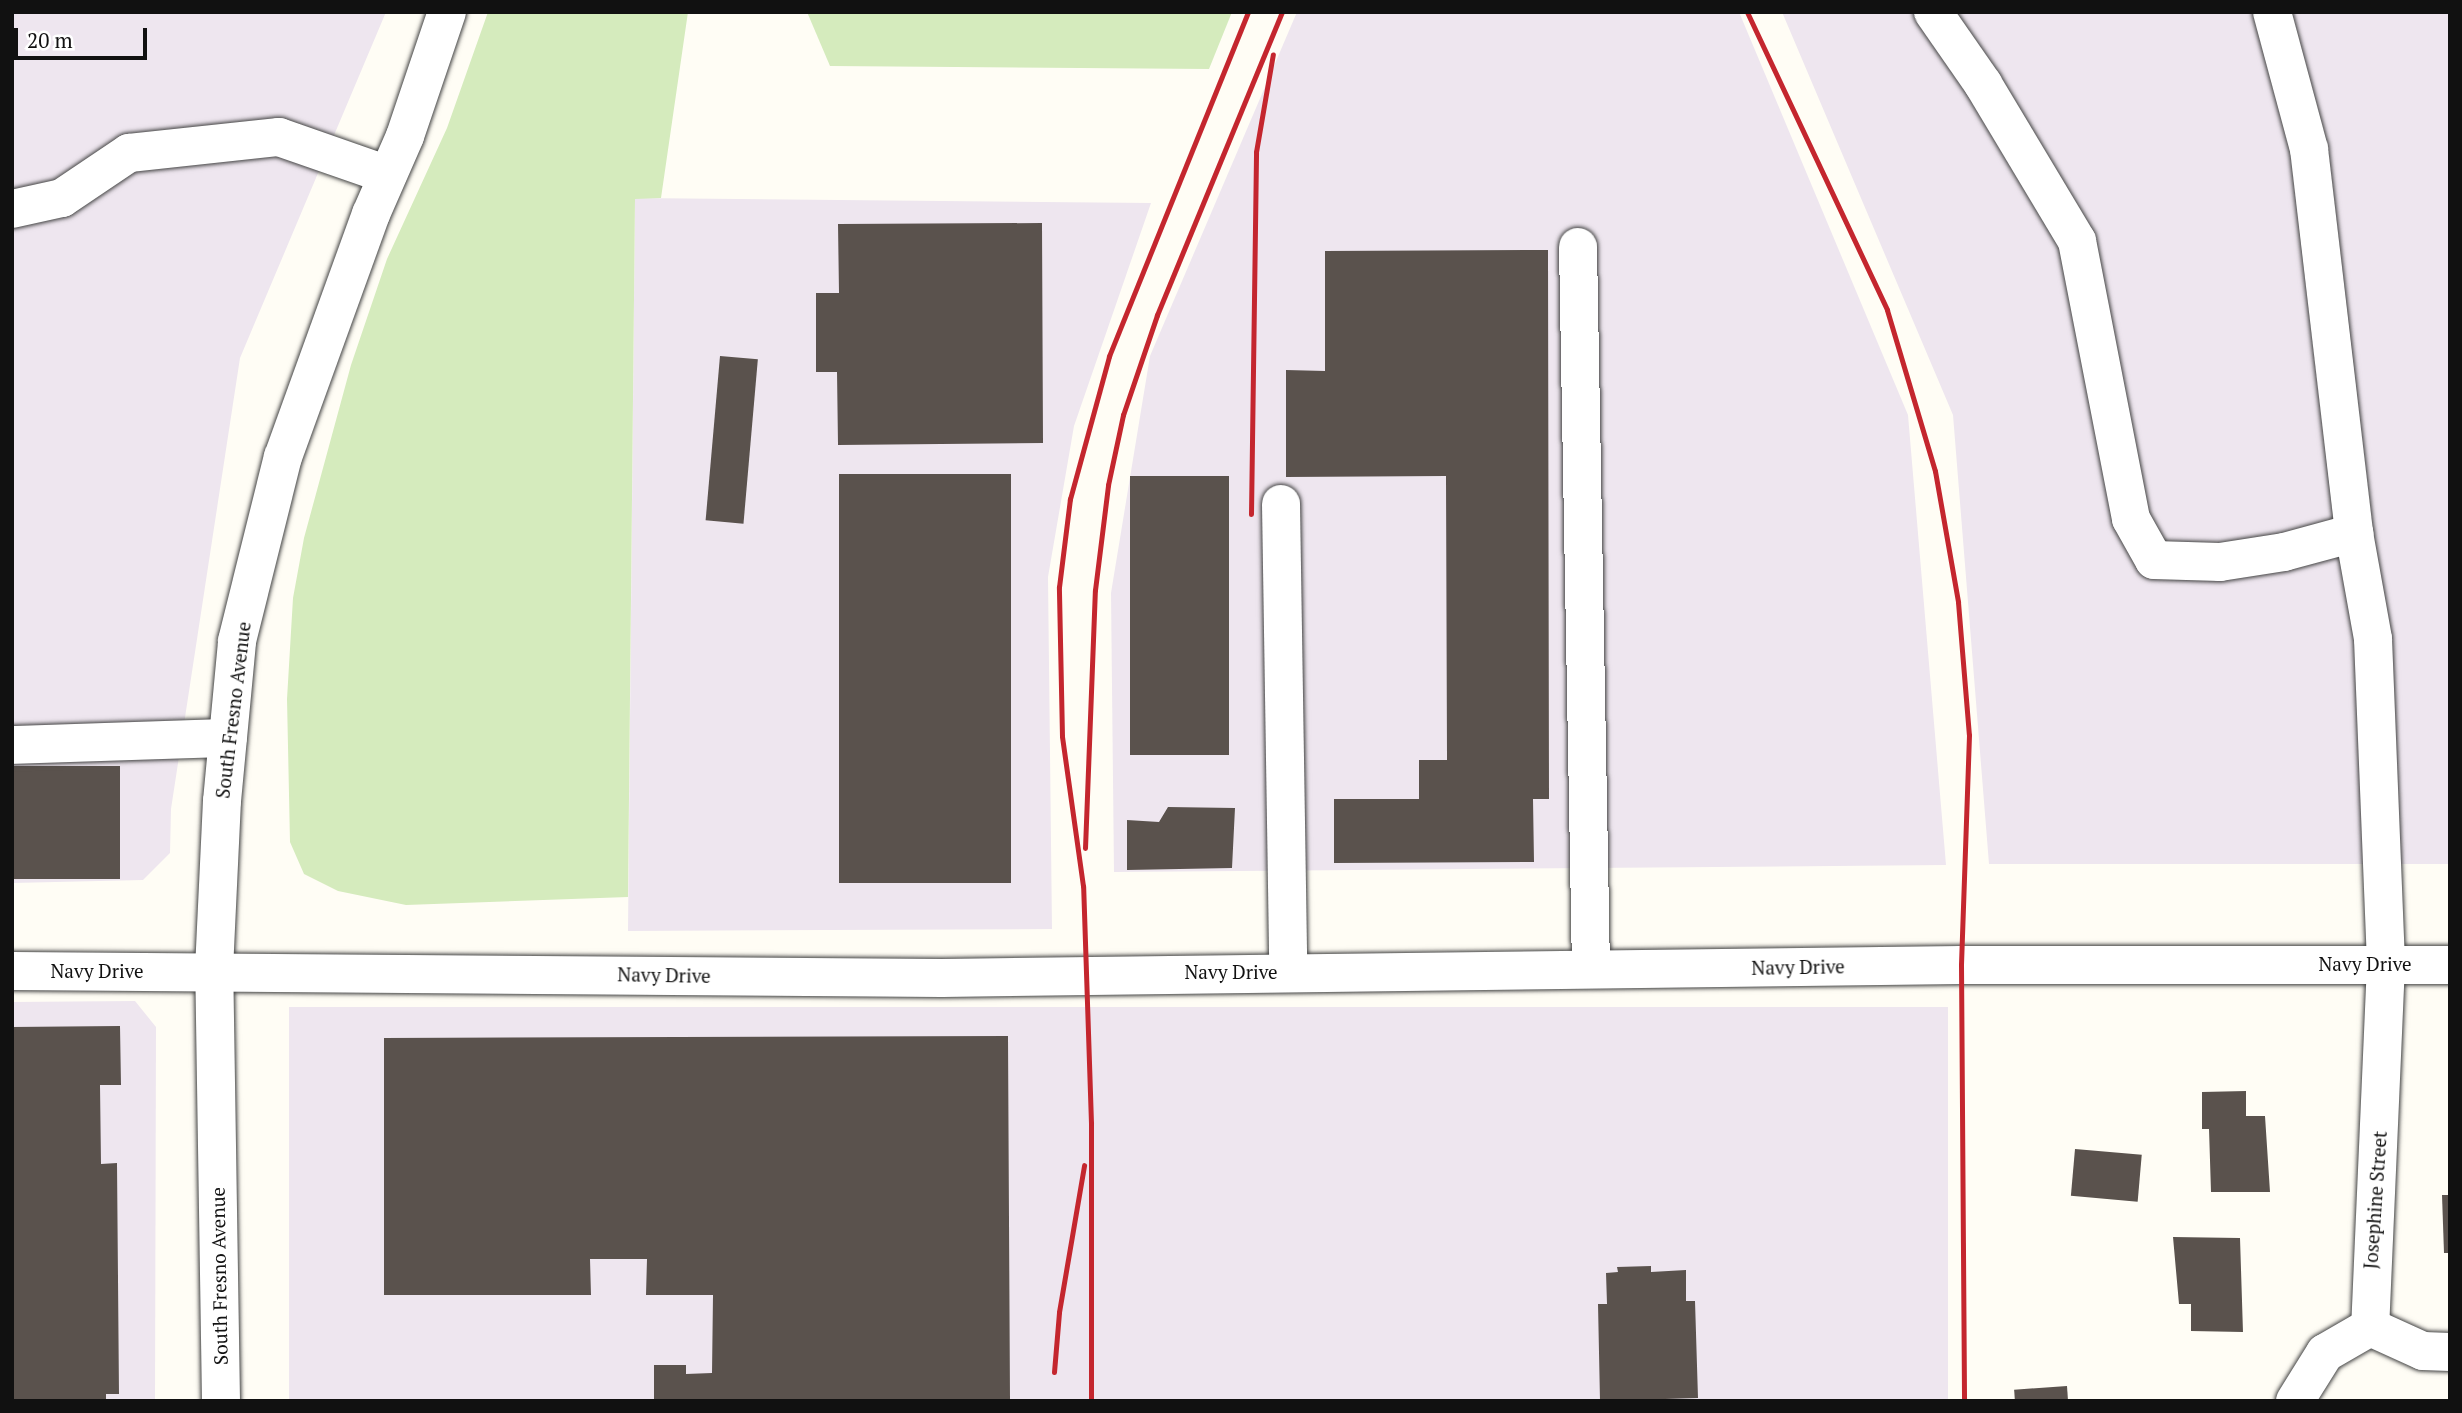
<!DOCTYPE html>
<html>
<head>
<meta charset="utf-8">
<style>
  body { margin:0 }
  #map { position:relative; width:2462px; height:1413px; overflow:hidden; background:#fffdf5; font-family:"PT Serif",serif }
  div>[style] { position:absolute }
  .industrial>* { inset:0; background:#eee6ef; transform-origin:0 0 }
  .green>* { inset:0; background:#d5ebbd }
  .building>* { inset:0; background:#5a524d; transform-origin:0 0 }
  .roads { filter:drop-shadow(0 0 2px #444) drop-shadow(0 0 2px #444) }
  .minor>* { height:38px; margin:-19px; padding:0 19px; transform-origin:19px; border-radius:19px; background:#fff }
  .rail>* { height:5px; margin:-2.5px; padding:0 2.5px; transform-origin:2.5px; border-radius:2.5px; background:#c4262e }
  span { translate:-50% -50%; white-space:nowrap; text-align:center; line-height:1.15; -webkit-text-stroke:7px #fff; paint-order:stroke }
  .street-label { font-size:19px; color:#111 }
  .frame { position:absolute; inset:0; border:14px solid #111; pointer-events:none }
  .scale { position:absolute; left:14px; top:28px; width:133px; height:32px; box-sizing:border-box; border:4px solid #111; border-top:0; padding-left:9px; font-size:21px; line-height:24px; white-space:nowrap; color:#111; -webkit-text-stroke:5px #fff; paint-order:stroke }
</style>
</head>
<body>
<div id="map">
  <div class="industrial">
    <div style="clip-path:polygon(12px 12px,386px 12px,240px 358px,171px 809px,170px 853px,143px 880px,12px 883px)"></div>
    <div style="clip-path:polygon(1297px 12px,1739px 12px,1908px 415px,1946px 865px,1114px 872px,1111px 593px,1150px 356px)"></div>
    <div style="clip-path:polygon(1782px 12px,2450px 12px,2450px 864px,1989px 864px,1953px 415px)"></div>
    <div style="clip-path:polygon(635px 198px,1151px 203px,1074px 426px,1048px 577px,1052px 929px,628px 931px)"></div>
    <div style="clip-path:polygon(135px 1001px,156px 1027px,155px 1401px,12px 1401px,12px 1002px)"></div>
    <div style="left:1948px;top:1007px;width:394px;height:1659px;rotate:90deg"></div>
  </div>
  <div class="green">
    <div style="clip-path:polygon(488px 12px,688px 12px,661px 198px,635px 199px,628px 897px,406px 905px,338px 891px,304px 874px,290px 842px,287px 699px,293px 598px,304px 538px,351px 365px,387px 259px,447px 128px)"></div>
    <div style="clip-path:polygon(807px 12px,1232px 12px,1209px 69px,830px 66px)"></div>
  </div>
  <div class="building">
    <div style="clip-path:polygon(1042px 223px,1043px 443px,838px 445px,837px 372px,816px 372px,816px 293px,839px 293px,838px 224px)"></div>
    <div style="clip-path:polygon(1548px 250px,1549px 799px,1533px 799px,1534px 862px,1334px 863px,1334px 799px,1419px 799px,1419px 760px,1447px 760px,1446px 476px,1286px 477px,1286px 370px,1325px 371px,1325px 251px)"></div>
    <div style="left:720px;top:356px;width:38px;height:165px;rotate:5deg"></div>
    <div style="left:839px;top:474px;width:172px;height:409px"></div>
    <div style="left:1229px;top:476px;width:279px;height:99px;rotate:90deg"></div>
    <div style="left:12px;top:766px;width:108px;height:113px"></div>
    <div style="clip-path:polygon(1168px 807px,1235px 808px,1232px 868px,1127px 870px,1127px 820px,1159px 822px)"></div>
    <div style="clip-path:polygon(120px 1026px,121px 1085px,100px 1085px,101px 1164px,117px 1163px,119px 1394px,106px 1394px,106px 1401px,12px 1401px,12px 1027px)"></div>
    <div style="clip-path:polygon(1008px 1036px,1010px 1401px,654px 1401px,654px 1365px,686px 1365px,686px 1374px,712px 1373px,713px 1295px,646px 1295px,647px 1259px,590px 1259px,591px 1295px,384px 1295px,384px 1038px)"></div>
    <div style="clip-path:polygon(2246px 1091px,2246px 1116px,2265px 1116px,2270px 1192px,2211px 1192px,2209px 1129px,2202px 1129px,2202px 1092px)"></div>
    <div style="left:2075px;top:1149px;width:67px;height:47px;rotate:5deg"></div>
    <div style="clip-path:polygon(2442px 1195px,2450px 1195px,2450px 1253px,2444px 1253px)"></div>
    <div style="clip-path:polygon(2173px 1237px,2240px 1238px,2243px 1332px,2191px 1331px,2191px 1304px,2179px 1304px)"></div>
    <div style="clip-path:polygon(1651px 1266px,1651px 1272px,1686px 1270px,1686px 1301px,1695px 1301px,1698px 1398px,1600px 1401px,1598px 1304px,1607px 1304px,1606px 1273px,1618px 1272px,1617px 1267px)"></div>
    <div style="left:2067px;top:1386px;width:15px;height:53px;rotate:86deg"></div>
  </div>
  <div class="roads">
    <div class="minor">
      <div style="left:1933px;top:12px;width:88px;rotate:55.2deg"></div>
      <div style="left:1983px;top:84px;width:183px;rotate:59.1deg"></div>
      <div style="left:2077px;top:241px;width:283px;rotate:79deg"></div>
      <div style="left:2131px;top:519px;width:47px;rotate:60.7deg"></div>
      <div style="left:2154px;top:560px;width:66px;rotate:1.7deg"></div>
      <div style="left:2220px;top:562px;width:65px;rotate:-8.9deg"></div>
      <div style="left:2284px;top:552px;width:73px;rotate:-15.2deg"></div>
      <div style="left:2272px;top:12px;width:142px;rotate:74.9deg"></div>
      <div style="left:2309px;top:149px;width:387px;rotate:83.3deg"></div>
      <div style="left:2354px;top:533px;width:108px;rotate:79.8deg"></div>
      <div style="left:2373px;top:639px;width:325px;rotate:87.7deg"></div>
      <div style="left:2386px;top:964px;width:363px;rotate:92.5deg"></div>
      <div style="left:12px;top:209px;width:51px;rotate:-12.4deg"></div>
      <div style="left:62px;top:198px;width:81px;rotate:-33.9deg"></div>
      <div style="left:129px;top:153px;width:151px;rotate:-6.1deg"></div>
      <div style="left:279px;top:137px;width:115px;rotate:19.2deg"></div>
      <div style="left:1578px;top:247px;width:722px;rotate:88.97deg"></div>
      <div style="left:1281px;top:504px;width:468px;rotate:89.1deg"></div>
      <div style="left:12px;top:745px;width:216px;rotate:-1.9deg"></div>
      <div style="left:12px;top:971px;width:930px;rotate:0.43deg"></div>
      <div style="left:942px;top:978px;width:1019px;rotate:-0.73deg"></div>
      <div style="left:1961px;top:965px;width:489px"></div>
      <div style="left:2370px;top:1327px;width:58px;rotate:24.4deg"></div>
      <div style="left:2423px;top:1351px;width:27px;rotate:2deg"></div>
      <div style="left:221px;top:1401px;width:431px;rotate:-90.9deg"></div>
      <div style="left:214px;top:970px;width:169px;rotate:-87.3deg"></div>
      <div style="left:222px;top:801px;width:161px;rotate:-84.6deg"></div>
      <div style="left:237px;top:641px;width:190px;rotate:-76deg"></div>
      <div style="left:283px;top:457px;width:258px;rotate:-70.1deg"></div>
      <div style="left:371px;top:214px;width:85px;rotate:-66.4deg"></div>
      <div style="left:405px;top:136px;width:131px;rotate:-71.3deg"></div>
      <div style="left:2295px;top:1401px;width:57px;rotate:-58deg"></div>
      <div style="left:2325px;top:1353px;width:52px;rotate:-30deg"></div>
    </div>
  </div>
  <div class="rail">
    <div style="left:1747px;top:12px;width:329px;rotate:64.8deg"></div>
    <div style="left:1887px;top:310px;width:168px;rotate:73.4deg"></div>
    <div style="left:1935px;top:471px;width:133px;rotate:80deg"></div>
    <div style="left:1958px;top:602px;width:133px;rotate:85.3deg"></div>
    <div style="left:1969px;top:735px;width:230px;rotate:92deg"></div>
    <div style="left:1961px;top:965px;width:436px;rotate:89.6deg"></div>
    <div style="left:1251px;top:514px;width:362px;rotate:-89.2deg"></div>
    <div style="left:1256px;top:152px;width:99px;rotate:-80.2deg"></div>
    <div style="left:1085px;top:848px;width:258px;rotate:-87.8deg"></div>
    <div style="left:1095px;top:590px;width:106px;rotate:-82.9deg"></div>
    <div style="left:1108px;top:485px;width:72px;rotate:-77.9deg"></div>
    <div style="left:1123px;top:415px;width:106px;rotate:-71.2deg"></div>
    <div style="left:1157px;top:315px;width:328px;rotate:-67.6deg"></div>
    <div style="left:1054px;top:1372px;width:60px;rotate:-85.2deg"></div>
    <div style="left:1059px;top:1312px;width:149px;rotate:-80.3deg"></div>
    <div style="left:1091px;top:1401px;width:278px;rotate:-90deg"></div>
    <div style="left:1091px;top:1123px;width:237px;rotate:-91.9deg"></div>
    <div style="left:1083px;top:886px;width:151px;rotate:-98deg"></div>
    <div style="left:1062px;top:736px;width:149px;rotate:-91.2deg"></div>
    <div style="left:1059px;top:587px;width:89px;rotate:-82.9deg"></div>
    <div style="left:1070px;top:499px;width:148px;rotate:-74.7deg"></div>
    <div style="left:1109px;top:356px;width:371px;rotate:-68deg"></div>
  </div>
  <div class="street-label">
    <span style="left:233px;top:710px;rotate:-83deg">South Fresno Avenue</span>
    <span style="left:2365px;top:964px">Navy Drive</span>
    <span style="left:1798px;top:967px;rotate:-1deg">Navy Drive</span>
    <span style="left:97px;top:971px">Navy Drive</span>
    <span style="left:1231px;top:972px">Navy Drive</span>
    <span style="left:664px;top:975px;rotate:1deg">Navy Drive</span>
    <span style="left:2375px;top:1200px;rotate:-86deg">Josephine Street</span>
    <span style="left:219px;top:1276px;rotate:-91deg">South Fresno Avenue</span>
  </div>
  <div class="frame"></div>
  <div class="scale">20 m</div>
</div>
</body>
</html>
